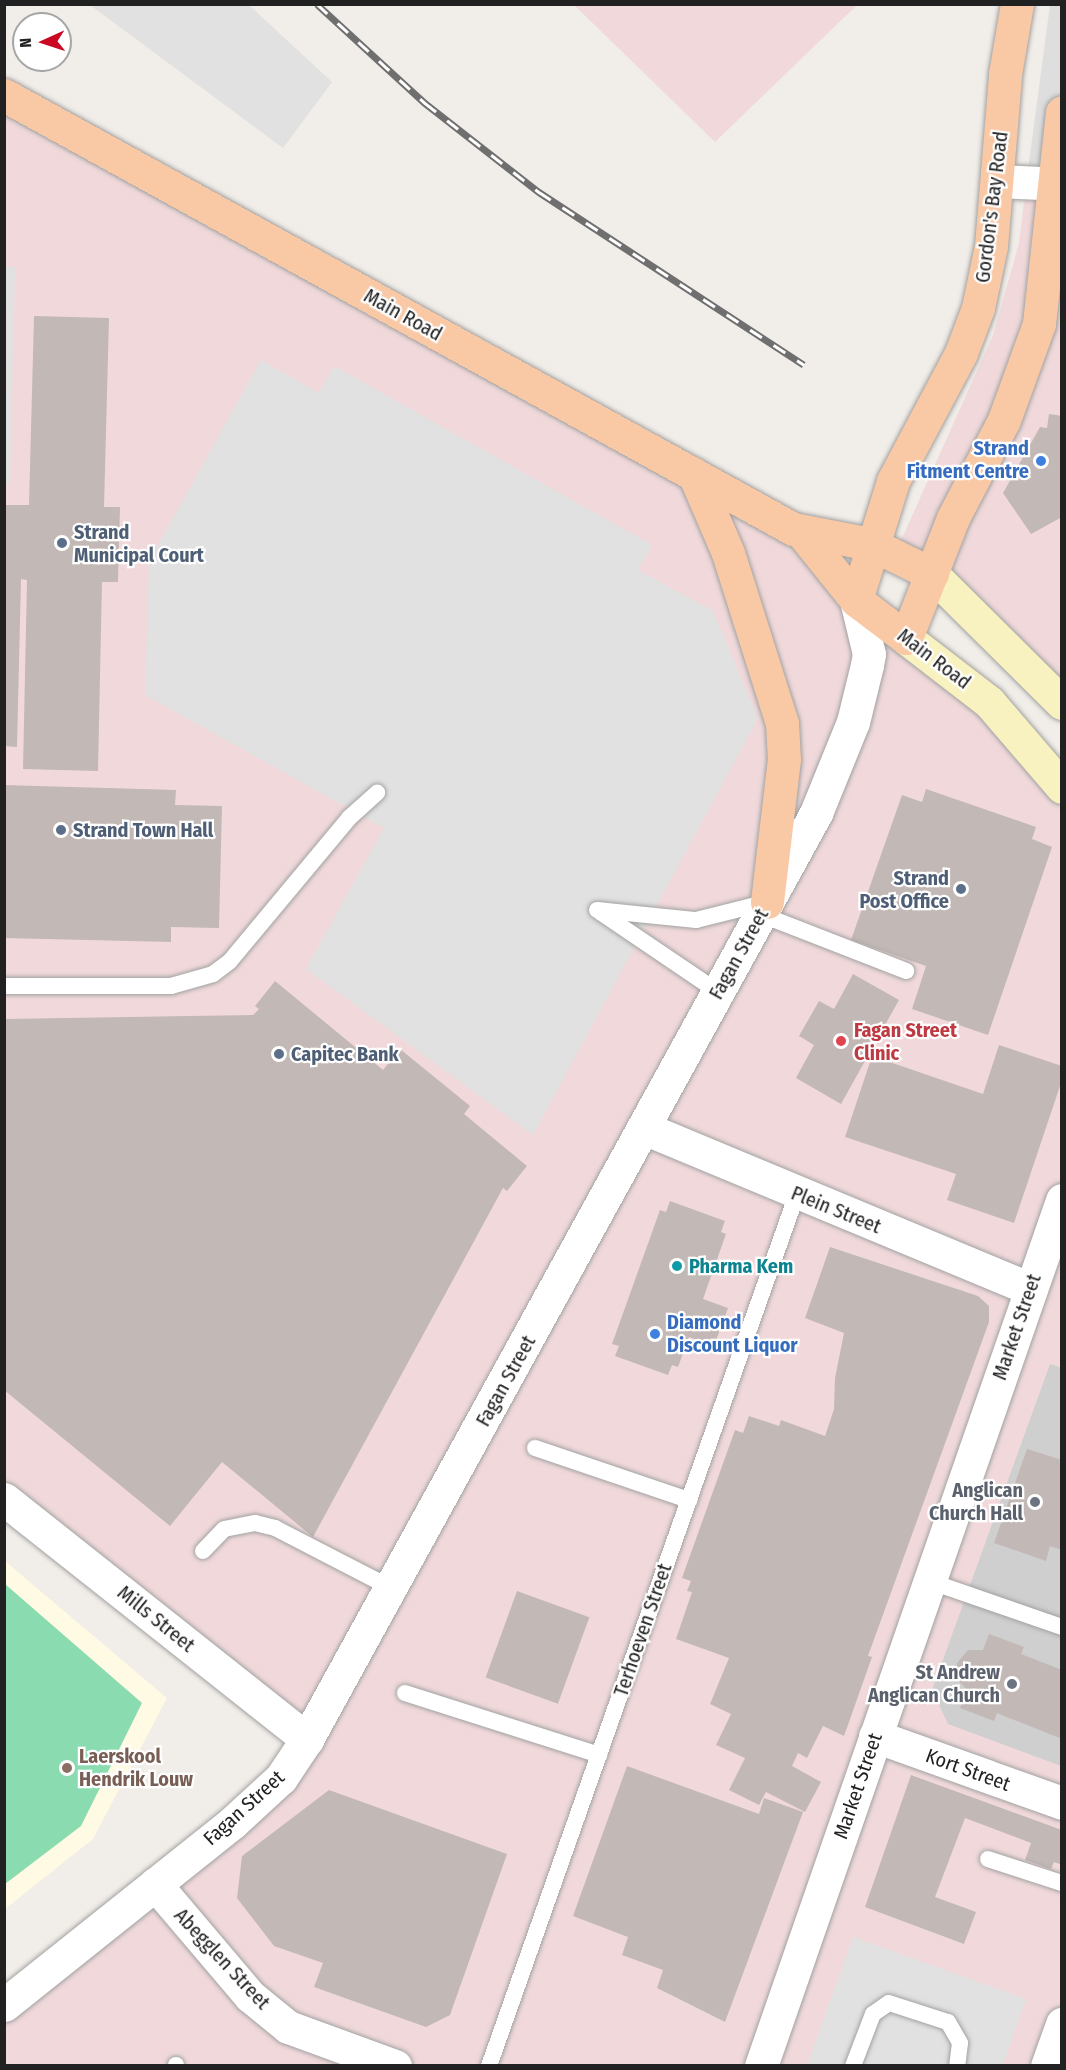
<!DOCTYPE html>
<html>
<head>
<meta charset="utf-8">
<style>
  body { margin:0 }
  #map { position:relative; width:1066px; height:2070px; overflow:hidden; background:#f1ede8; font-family:"Fira Sans Condensed",sans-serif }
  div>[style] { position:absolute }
  .residential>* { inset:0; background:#dfdede }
  .commercial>* { inset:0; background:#f1d9db }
  .education>* { inset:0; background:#fefae4 }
  .religious>* { inset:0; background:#cfcfcf }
  .pitch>* { inset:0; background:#8adcb0 }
  .parking>* { inset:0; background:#e1e1e1 }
  .building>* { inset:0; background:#c2b8b5; transform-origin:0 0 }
  .roads { filter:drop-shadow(0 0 2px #a2a2a2) drop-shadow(0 0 2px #a2a2a2) }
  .service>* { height:16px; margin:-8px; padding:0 8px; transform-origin:8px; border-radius:8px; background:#fff }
  .minor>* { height:33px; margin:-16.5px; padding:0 16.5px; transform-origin:16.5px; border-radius:16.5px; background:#fff }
  .tertiary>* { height:33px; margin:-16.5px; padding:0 16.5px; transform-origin:16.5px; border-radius:16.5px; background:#fff }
  .secondary>* { height:33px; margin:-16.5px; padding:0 16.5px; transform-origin:16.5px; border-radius:16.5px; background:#f8f2c0 }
  .primary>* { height:33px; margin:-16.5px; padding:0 16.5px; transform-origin:16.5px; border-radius:16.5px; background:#f9c9a6 }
  .rail>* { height:7px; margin-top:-3.5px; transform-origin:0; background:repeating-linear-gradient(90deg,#fff 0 14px,#6f6f6f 0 28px); box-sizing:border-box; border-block:2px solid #6f6f6f }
  .dots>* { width:16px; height:16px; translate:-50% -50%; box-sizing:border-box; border:3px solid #fff; border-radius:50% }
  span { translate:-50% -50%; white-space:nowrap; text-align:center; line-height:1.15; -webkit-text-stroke:4.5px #fff; paint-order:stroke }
  .street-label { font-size:20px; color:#212121 }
  .shop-label { font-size:20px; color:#366cbe; font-weight:700 }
  .right { translate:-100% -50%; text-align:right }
  .left { translate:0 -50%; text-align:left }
  .service-label { font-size:20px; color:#4e5e75; font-weight:700 }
  .health-label { font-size:20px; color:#be3a42; font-weight:700 }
  .culture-label { font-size:20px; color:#0d838f; font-weight:700 }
  .worship-label { font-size:20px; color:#5b616d; font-weight:700 }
  .education-label { font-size:20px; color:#785e54; font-weight:700 }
  .frame { position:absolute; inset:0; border:6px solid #212121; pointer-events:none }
  .north { position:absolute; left:12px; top:12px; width:60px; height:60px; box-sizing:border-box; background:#fff; border:2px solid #a6a6a6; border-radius:50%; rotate:267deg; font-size:16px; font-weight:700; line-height:24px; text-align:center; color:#212121 }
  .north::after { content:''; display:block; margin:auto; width:21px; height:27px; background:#cb0824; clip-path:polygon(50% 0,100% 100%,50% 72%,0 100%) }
</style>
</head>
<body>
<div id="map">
  <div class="residential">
    <div style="clip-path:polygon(1050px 5px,1061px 5px,1061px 187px,1026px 185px)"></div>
  </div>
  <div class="commercial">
    <div style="clip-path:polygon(574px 5px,857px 5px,715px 142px)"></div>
    <div style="clip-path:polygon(4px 95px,804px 532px,1061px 789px,1061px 2065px,5px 2065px,5px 2003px,308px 1739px,5px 1493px)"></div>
    <div style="clip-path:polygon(1026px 185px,1061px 187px,1061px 699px,895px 554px,993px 335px,1019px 243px)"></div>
  </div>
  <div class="education">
    <div style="clip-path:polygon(5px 1561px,167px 1698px,93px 1839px,5px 1909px)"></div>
  </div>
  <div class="religious">
    <div style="clip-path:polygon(1050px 1364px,1062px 1368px,1061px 1766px,948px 1724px,932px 1690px)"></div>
  </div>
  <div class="pitch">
    <div style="clip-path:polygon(5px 1584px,142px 1703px,81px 1826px,5px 1884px)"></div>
  </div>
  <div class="parking">
    <div style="clip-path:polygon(90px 5px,249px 5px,332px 82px,283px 148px)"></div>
    <div style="clip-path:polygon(5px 267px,15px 267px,10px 483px,4px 483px)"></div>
    <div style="clip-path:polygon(261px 360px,319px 393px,334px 366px,652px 545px,638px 570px,713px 611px,758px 718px,533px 1135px,306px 969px,384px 828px,145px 695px,149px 561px)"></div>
    <div style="clip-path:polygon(853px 1937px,1026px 1999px,1003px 2065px,807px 2066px)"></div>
  </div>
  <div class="building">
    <div style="clip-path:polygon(34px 316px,109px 318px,104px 507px,120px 507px,118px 582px,102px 582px,98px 771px,23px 769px,27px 580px,21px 579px,17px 747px,4px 746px,4px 505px,29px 505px)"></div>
    <div style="clip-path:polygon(1049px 414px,1062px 416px,1062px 517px,1031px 534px,1003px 493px,1040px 427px,1047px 428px)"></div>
    <div style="clip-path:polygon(4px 785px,176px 790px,175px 805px,222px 806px,219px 928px,171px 927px,171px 942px,4px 938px)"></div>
    <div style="clip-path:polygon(926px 789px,1036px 827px,1032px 839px,1052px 847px,988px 1035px,912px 1009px,926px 966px,851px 940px,902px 795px,922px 802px)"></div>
    <div style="clip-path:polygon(853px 974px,899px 1000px,841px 1104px,796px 1078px,814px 1045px,799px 1036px,819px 1001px,834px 1009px)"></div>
    <div style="clip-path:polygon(275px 981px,383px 1070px,400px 1049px,470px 1106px,464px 1114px,527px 1166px,507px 1191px,503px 1188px,313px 1537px,222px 1462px,170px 1526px,4px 1390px,4px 1019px,253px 1015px,259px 1009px,255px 1006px)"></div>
    <div style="clip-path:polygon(999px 1045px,1062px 1066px,1062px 1080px,1014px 1223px,947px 1200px,956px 1174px,845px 1137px,872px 1056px,983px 1094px)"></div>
    <div style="clip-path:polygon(670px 1201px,725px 1221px,721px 1232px,726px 1234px,703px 1299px,728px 1308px,714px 1346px,689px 1337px,678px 1367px,672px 1365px,668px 1375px,615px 1356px,619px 1346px,612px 1344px,660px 1210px,666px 1212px)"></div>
    <div style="clip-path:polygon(830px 1247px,978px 1296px,989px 1306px,989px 1322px,868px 1656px,872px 1657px,844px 1736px,823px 1726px,807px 1758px,798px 1753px,792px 1766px,821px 1782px,805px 1812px,766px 1792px,759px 1805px,729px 1790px,745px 1758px,716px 1745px,731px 1714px,710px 1704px,729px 1658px,676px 1639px,692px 1592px,687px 1591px,691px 1581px,682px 1578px,735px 1430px,743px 1433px,749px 1416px,779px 1426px,781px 1420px,825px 1436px,834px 1409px,835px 1378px,844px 1333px,805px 1318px)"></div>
    <div style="clip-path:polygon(1027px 1449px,1062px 1460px,1062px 1550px,1050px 1546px,1046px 1561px,994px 1543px)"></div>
    <div style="left:517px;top:1591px;width:77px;height:92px;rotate:20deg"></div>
    <div style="clip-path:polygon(989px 1634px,1024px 1647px,1021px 1654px,1062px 1670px,1062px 1739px,997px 1713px,994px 1721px,960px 1708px,967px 1690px,957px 1679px,957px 1663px,968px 1650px,983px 1650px)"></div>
    <div style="clip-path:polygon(627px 1766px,759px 1814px,764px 1798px,803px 1812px,725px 2022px,657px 1988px,663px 1970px,622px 1955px,628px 1937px,573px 1916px)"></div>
    <div style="clip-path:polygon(911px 1775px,1062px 1830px,1062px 1865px,1054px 1862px,1051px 1869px,1025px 1860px,1031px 1843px,965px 1818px,935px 1897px,976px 1912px,964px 1944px,865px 1907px)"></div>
    <div style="clip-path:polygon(329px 1790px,507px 1854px,450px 2015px,426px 2027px,314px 1987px,323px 1963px,274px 1946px,237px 1898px,242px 1856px)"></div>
  </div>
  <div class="roads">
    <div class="service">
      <div style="left:597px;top:910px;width:100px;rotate:5.8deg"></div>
      <div style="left:696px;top:920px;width:70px;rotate:-14deg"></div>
      <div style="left:600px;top:912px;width:143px;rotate:34.1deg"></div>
      <div style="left:760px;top:914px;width:157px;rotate:21.3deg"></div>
      <div style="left:4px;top:986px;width:167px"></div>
      <div style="left:171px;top:986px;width:44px;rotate:-15.9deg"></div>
      <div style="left:213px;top:974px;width:21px;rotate:-37deg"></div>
      <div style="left:230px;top:961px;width:186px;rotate:-50.2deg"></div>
      <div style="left:349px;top:818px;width:38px;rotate:-42deg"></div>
      <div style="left:535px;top:1448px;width:163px;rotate:18.7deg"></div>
      <div style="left:203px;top:1551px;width:30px;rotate:-46deg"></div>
      <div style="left:224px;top:1529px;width:32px;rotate:-11deg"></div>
      <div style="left:255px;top:1523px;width:21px;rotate:14deg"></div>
      <div style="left:275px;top:1528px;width:131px;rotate:27.3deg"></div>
      <div style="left:929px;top:1581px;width:141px;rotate:19.1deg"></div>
      <div style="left:405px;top:1693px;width:204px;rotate:17.7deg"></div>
      <div style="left:988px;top:1859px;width:78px;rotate:18deg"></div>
      <div style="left:176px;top:2065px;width:1px;rotate:90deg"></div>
      <div style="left:489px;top:2066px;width:925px;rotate:-70.55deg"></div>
      <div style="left:853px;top:2066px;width:56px;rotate:-69deg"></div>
      <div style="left:873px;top:2014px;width:19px;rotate:-35deg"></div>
      <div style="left:889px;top:2003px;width:62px;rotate:17.9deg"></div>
      <div style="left:948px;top:2022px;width:24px;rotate:60deg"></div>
      <div style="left:960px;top:2043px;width:23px;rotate:97deg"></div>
    </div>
    <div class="minor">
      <div style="left:998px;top:181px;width:64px;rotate:2.7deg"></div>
      <div style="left:644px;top:1128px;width:419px;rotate:22.6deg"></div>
      <div style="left:4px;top:1499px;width:387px;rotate:38.4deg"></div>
      <div style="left:875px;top:1736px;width:199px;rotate:19.7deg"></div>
      <div style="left:155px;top:1884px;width:147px;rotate:49.7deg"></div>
      <div style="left:250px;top:1996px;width:49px;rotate:39.2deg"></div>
      <div style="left:288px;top:2027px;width:114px;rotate:20deg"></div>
      <div style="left:761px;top:2066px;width:917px;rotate:-70.83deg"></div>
      <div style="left:1047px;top:2066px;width:45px;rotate:-70.3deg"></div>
    </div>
    <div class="tertiary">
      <div style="left:4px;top:2005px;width:292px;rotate:-38.6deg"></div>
      <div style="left:232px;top:1823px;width:67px;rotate:-42.6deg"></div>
      <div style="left:281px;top:1778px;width:47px;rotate:-56.3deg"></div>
      <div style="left:307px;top:1739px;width:1057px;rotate:-61.2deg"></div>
      <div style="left:816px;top:813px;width:98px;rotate:-67.9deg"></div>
      <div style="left:853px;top:722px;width:59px;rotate:-76.2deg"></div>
      <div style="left:867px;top:665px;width:11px;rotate:-80deg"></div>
      <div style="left:869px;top:654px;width:56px;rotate:-103.5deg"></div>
    </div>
    <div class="secondary">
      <div style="left:932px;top:574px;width:183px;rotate:44.8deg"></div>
      <div style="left:906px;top:638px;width:105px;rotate:37.6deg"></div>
      <div style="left:989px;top:702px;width:112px;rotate:49.3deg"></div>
    </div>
    <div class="primary">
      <div style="left:4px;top:95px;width:900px;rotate:28.81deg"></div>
      <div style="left:793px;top:529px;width:79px;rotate:10.9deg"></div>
      <div style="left:871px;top:544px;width:68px;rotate:26.2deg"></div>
      <div style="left:694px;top:474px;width:86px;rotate:66.7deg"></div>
      <div style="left:728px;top:553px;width:178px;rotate:72.4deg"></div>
      <div style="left:782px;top:723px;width:36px;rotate:87deg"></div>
      <div style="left:784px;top:759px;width:144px;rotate:96.8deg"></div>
      <div style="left:803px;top:534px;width:85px;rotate:51.2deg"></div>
      <div style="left:856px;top:600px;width:63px;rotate:37.2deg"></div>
      <div style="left:906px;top:638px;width:129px;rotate:-68.6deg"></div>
      <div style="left:953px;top:518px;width:110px;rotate:-62.5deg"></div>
      <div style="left:1004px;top:420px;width:102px;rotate:-70deg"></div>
      <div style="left:1039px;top:324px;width:213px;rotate:-83.8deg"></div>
      <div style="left:856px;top:600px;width:125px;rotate:-72.7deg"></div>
      <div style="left:893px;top:481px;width:145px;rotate:-62deg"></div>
      <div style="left:961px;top:353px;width:48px;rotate:-69.3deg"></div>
      <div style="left:978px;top:308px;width:63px;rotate:-78.2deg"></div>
      <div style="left:991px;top:246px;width:173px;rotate:-85.3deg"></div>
      <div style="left:1005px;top:74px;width:71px;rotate:-80.3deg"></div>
    </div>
  </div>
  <div class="rail">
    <div style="left:317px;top:4px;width:147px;rotate:42.5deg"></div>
    <div style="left:425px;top:103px;width:145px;rotate:38deg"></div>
    <div style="left:539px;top:192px;width:316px;rotate:33.1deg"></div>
  </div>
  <div class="dots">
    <div style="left:1041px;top:461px;background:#3f7fe0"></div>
    <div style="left:62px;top:543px;background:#5c6f8a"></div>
    <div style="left:61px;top:830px;background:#5c6f8a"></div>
    <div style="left:961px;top:889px;background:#5c6f8a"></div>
    <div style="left:841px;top:1041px;background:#e0444e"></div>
    <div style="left:279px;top:1054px;background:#5c6f8a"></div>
    <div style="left:677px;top:1266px;background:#0f9aa8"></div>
    <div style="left:655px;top:1334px;background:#3f7fe0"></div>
    <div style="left:1035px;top:1502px;background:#6b7280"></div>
    <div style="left:1012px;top:1684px;background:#6b7280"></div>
    <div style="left:67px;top:1768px;background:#8d6e63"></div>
  </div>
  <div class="street-label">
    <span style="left:992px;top:207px;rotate:-83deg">Gordon's Bay Road</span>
    <span style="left:403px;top:315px;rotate:29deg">Main Road</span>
    <span style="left:934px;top:659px;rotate:37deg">Main Road</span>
    <span style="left:739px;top:954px;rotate:-61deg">Fagan Street</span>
    <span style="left:836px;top:1210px;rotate:22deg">Plein Street</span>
    <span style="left:1017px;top:1327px;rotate:-71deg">Market Street</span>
    <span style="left:506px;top:1381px;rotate:-61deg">Fagan Street</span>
    <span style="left:156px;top:1619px;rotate:39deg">Mills Street</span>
    <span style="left:643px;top:1630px;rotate:-71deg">Terhoeven Street</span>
    <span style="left:968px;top:1770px;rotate:20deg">Kort Street</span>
    <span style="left:858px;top:1786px;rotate:-71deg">Market Street</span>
    <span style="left:244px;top:1808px;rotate:-42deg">Fagan Street</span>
    <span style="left:222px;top:1959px;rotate:47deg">Abegglen Street</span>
  </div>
  <div class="shop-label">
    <span class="right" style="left:1029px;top:460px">Strand<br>Fitment Centre</span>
    <span class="left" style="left:667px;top:1334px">Diamond<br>Discount Liquor</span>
  </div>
  <div class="service-label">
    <span class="left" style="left:74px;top:544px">Strand<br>Municipal Court</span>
    <span class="left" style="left:73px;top:830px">Strand Town Hall</span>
    <span class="right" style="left:949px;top:890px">Strand<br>Post Office</span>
    <span class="left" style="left:291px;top:1054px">Capitec Bank</span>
  </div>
  <div class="health-label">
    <span class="left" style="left:854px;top:1042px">Fagan Street<br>Clinic</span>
  </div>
  <div class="culture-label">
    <span class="left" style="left:689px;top:1266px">Pharma Kem</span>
  </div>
  <div class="worship-label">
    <span class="right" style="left:1023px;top:1502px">Anglican<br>Church Hall</span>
    <span class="right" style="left:1000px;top:1684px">St Andrew<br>Anglican Church</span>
  </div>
  <div class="education-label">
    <span class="left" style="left:79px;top:1768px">Laerskool<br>Hendrik Louw</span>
  </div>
  <div class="frame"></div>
  <div class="north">N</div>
</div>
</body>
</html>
